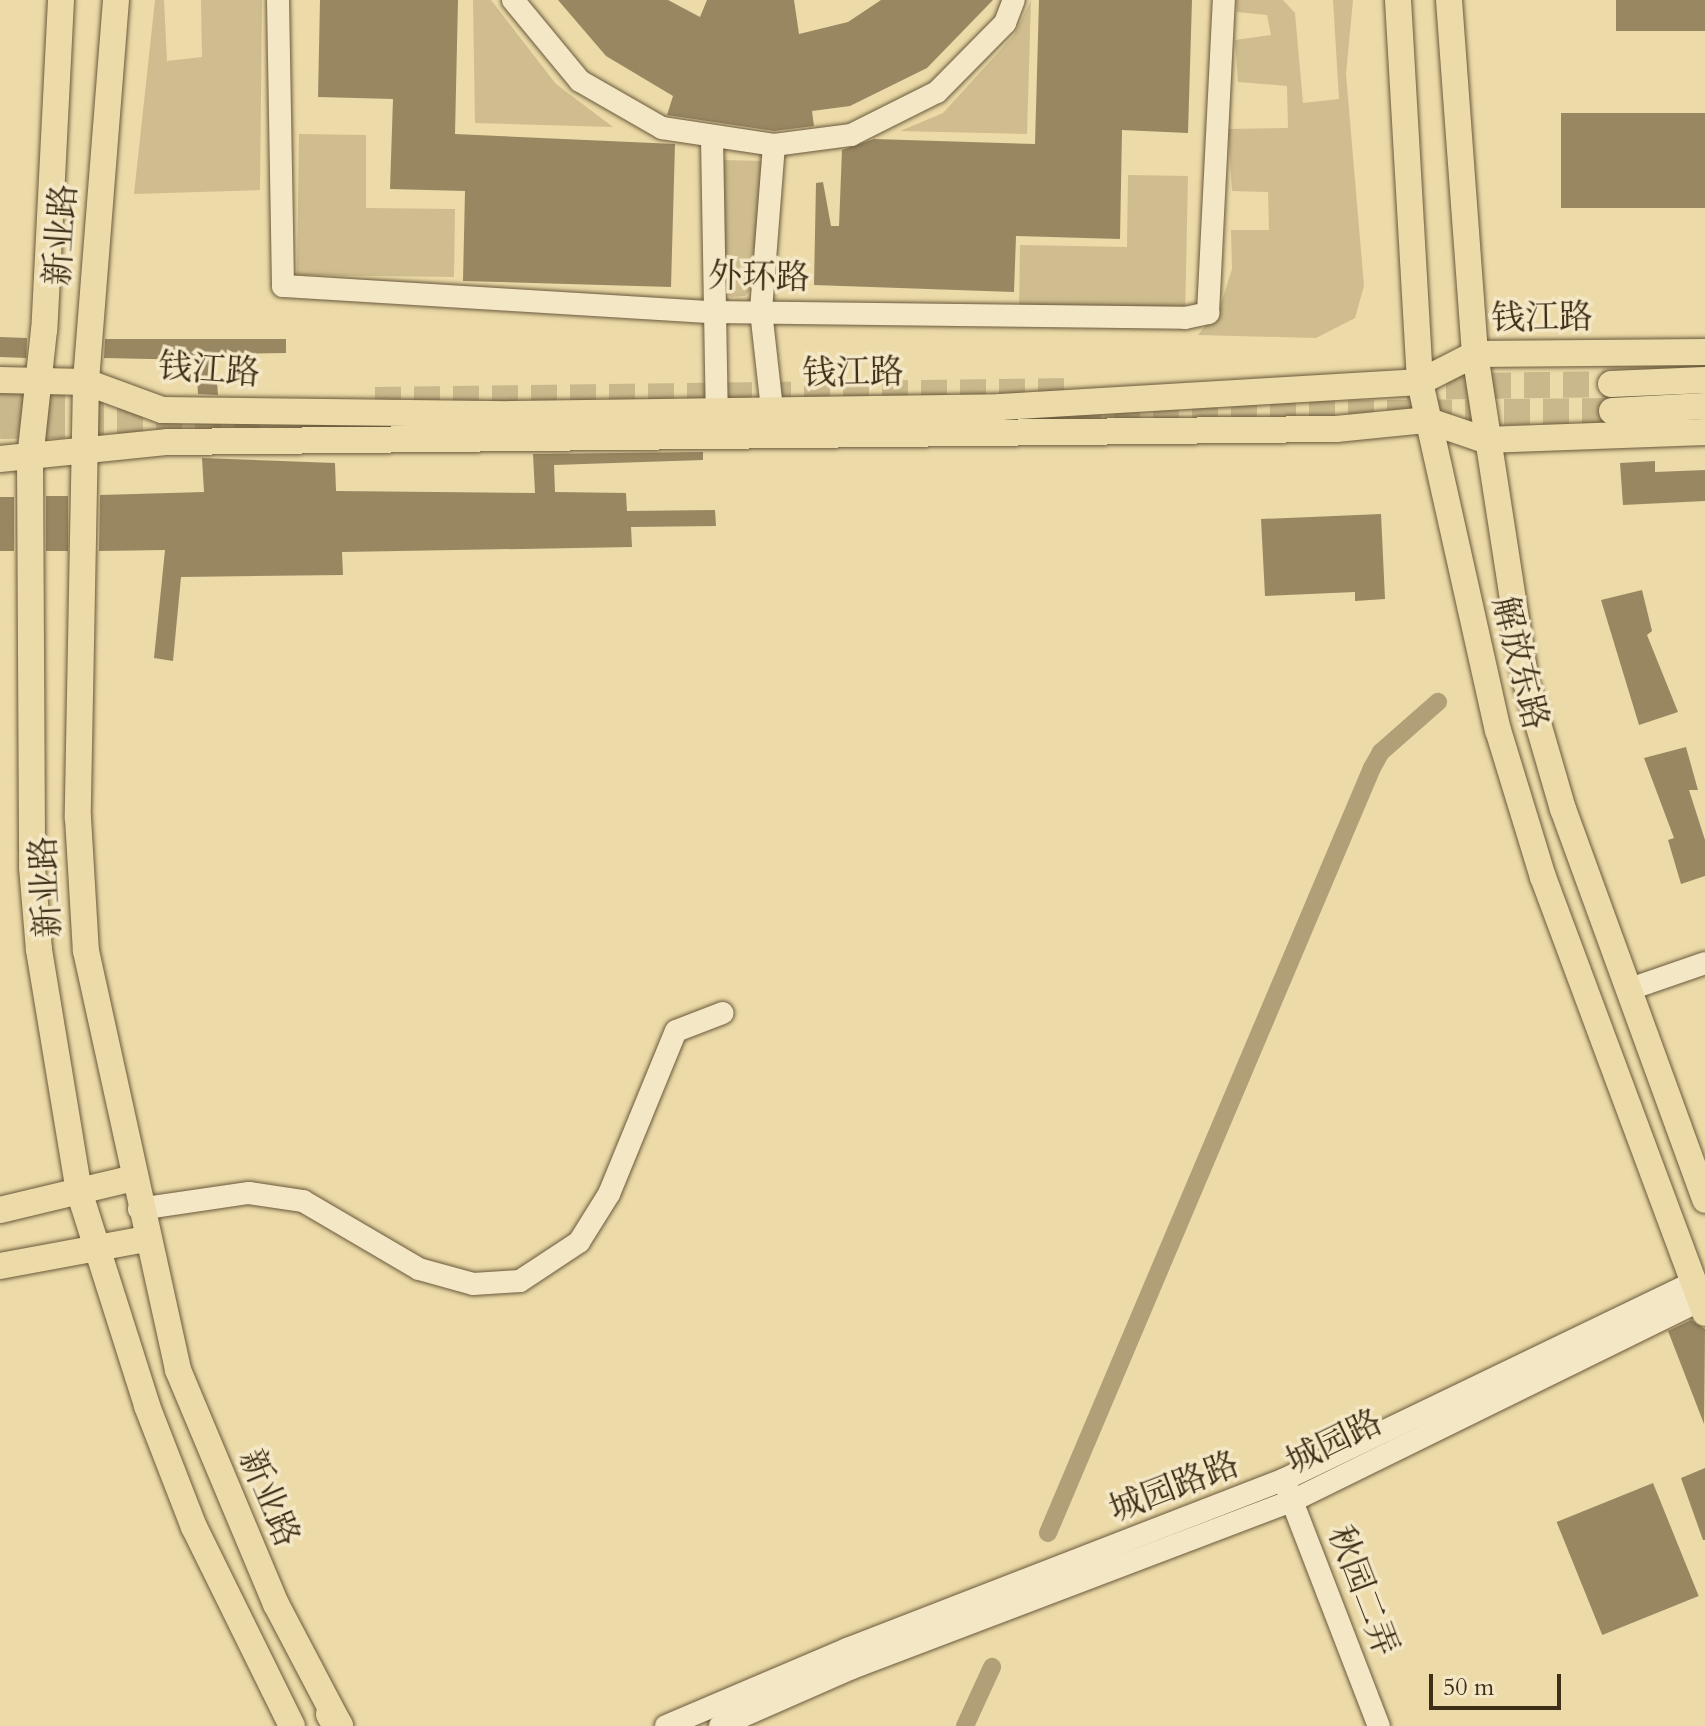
<!DOCTYPE html>
<html>
<head>
<meta charset="utf-8">
<style>
  body { margin:0 }
  #map { position:relative; width:1705px; height:1726px; overflow:hidden; background:#ecdaa8; font-family:Cardo,"Noto Serif SC",serif }
  div>[style] { position:absolute }
  .green>* { inset:0; background:#cfbd8f }
  .canal>* { height:18px; margin:-9px; padding:0 9px; transform-origin:9px; border-radius:9px; background:#b1a077 }
  .building>* { inset:0; background:#998762; transform-origin:0 0 }
  .major-tunnel>* { height:26px; margin-top:-13px; transform-origin:0; background:repeating-linear-gradient(90deg,#c9b88b 0 26px,transparent 0 39px) }
  .roads { filter:drop-shadow(0 0 2px #6a593b) drop-shadow(0 0 2px #6a593b) }
  .minor>* { height:22px; margin:-11px; padding:0 11px; transform-origin:11px; border-radius:11px; background:#f3e7c6 }
  .major>* { height:26px; margin:-13px; padding:0 13px; transform-origin:13px; border-radius:13px; background:#ecdaa8 }
  .highway>* { height:30px; margin:-15px; padding:0 15px; transform-origin:15px; border-radius:15px; background:#ecdaa8 }
  span { translate:-50% -50%; white-space:nowrap; text-align:center; line-height:1.15; -webkit-text-stroke:7px #f3e7c6; paint-order:stroke }
  .street-label { font-size:34px; color:#3f2e17 }
  .scale { position:absolute; left:1429px; top:1674px; width:132px; height:36px; box-sizing:border-box; border:4px solid #3f2e17; border-top:0; padding-left:10px; font-size:24px; line-height:28px; white-space:nowrap; color:#3f2e17; -webkit-text-stroke:6px #f3e7c6; paint-order:stroke }
</style>
</head>
<body>
<div id="map">
  <div class="green">
    <div style="clip-path:polygon(155px 0,164px 0,167px 61px,202px 57px,201px 0,262px 0,260px 190px,134px 194px)"></div>
    <div style="clip-path:polygon(473px 0,491px 0,556px 84px,613px 127px,475px 123px)"></div>
    <div style="clip-path:polygon(1031px 0,1027px 134px,900px 131px,943px 113px,1014px 35px)"></div>
    <div style="clip-path:polygon(1236px 0,1283px 0,1295px 13px,1303px 103px,1339px 99px,1333px 0,1353px 0,1346px 74px,1364px 286px,1355px 318px,1316px 338px,1198px 335px,1220px 307px,1232px 269px,1231px 230px,1269px 230px,1268px 192px,1232px 191px,1228px 129px,1288px 128px,1287px 86px,1238px 82px,1235px 40px,1271px 35px,1267px 15px,1237px 12px)"></div>
    <div style="clip-path:polygon(299px 134px,366px 135px,366px 208px,455px 209px,454px 277px,297px 275px)"></div>
    <div style="clip-path:polygon(723px 160px,762px 161px,755px 286px,745px 296px,731px 297px,720px 286px)"></div>
    <div style="clip-path:polygon(1128px 175px,1188px 176px,1185px 318px,1019px 314px,1020px 245px,1127px 247px)"></div>
  </div>
  <div class="canal">
    <div style="left:1048px;top:1533px;width:831px;rotate:-67.05deg"></div>
    <div style="left:1372px;top:768px;width:18px;rotate:-61deg"></div>
    <div style="left:1381px;top:752px;width:76px;rotate:-41.3deg"></div>
    <div style="left:965px;top:1726px;width:65px;rotate:-65.4deg"></div>
  </div>
  <div class="building">
    <div style="clip-path:polygon(320px 0,458px 0,455px 134px,675px 144px,671px 287px,463px 281px,465px 191px,390px 189px,393px 99px,318px 97px)"></div>
    <div style="clip-path:polygon(558px 0,668px 0,700px 17px,707px 0,794px 0,799px 34px,848px 22px,881px 0,993px 0,927px 68px,850px 106px,812px 111px,814px 126px,774px 131px,667px 115px,673px 96px,606px 56px)"></div>
    <div style="clip-path:polygon(1039px 0,1192px 0,1188px 133px,1122px 130px,1120px 239px,1016px 236px,1014px 292px,814px 285px,816px 183px,823px 182px,831px 226px,839px 226px,842px 150px,874px 139px,1035px 144px)"></div>
    <div style="left:1616px;top:0;width:89px;height:31px"></div>
    <div style="left:1705px;top:113px;width:95px;height:144px;rotate:90deg"></div>
    <div style="left:0;top:337px;width:27px;height:20px;rotate:2deg"></div>
    <div style="clip-path:polygon(105px 339px,286px 339px,286px 353px,215px 354px,218px 395px,198px 394px,196px 360px,104px 358px)"></div>
    <div style="clip-path:polygon(703px 452px,703px 460px,554px 465px,555px 492px,626px 493px,627px 511px,715px 510px,716px 526px,631px 527px,632px 547px,342px 552px,343px 575px,181px 577px,173px 661px,154px 658px,165px 550px,99px 551px,100px 495px,204px 492px,202px 458px,335px 463px,336px 491px,535px 493px,533px 454px)"></div>
    <div style="clip-path:polygon(1655px 461px,1655px 472px,1705px 470px,1705px 501px,1623px 505px,1620px 463px)"></div>
    <div style="left:46px;top:496px;width:22px;height:55px"></div>
    <div style="left:14px;top:497px;width:54px;height:14px;rotate:90deg"></div>
    <div style="clip-path:polygon(1381px 514px,1385px 599px,1355px 601px,1355px 592px,1265px 596px,1261px 519px)"></div>
    <div style="clip-path:polygon(1642px 590px,1652px 631px,1647px 635px,1678px 712px,1639px 725px,1601px 600px)"></div>
    <div style="clip-path:polygon(1686px 747px,1698px 790px,1689px 790px,1705px 840px,1705px 876px,1681px 884px,1668px 840px,1674px 838px,1644px 758px)"></div>
    <div style="clip-path:polygon(1691px 1320px,1705px 1329px,1704px 1424px,1668px 1331px)"></div>
    <div style="clip-path:polygon(1705px 1468px,1705px 1540px,1703px 1540px,1681px 1478px)"></div>
    <div style="left:1653px;top:1483px;width:122px;height:104px;rotate:68deg"></div>
  </div>
  <div class="major-tunnel">
    <div style="left:1407px;top:387px;width:204px;rotate:-0.8deg"></div>
    <div style="left:375px;top:400px;width:697px;rotate:-0.74deg"></div>
    <div style="left:0;top:405px;width:140px;rotate:-0.8deg"></div>
    <div style="left:1036px;top:416px;width:576px;rotate:-0.5deg"></div>
    <div style="left:0;top:426px;width:260px;rotate:-0.7deg"></div>
  </div>
  <div class="roads">
    <div class="minor">
      <div style="left:278px;top:0;width:286px;rotate:89deg"></div>
      <div style="left:283px;top:286px;width:431px;rotate:3.5deg"></div>
      <div style="left:713px;top:312px;width:472px;rotate:0.7deg"></div>
      <div style="left:1185px;top:318px;width:24px;rotate:-12deg"></div>
      <div style="left:1208px;top:313px;width:313px;rotate:-87.1deg"></div>
      <div style="left:513px;top:0;width:105px;rotate:50.4deg"></div>
      <div style="left:580px;top:81px;width:95px;rotate:29.8deg"></div>
      <div style="left:662px;top:128px;width:113px;rotate:8.6deg"></div>
      <div style="left:774px;top:145px;width:78px;rotate:-7.4deg"></div>
      <div style="left:851px;top:135px;width:96px;rotate:-26.6deg"></div>
      <div style="left:937px;top:92px;width:97px;rotate:-45.4deg"></div>
      <div style="left:1005px;top:23px;width:25px;rotate:-69deg"></div>
      <div style="left:712px;top:138px;width:287px;rotate:89deg"></div>
      <div style="left:774px;top:145px;width:167px;rotate:94.5deg"></div>
      <div style="left:761px;top:311px;width:116px;rotate:83.6deg"></div>
      <div style="left:1630px;top:989px;width:79px;rotate:-19.1deg"></div>
      <div style="left:139px;top:1209px;width:111px;rotate:-8.3deg"></div>
      <div style="left:249px;top:1193px;width:55px;rotate:8.4deg"></div>
      <div style="left:303px;top:1201px;width:134px;rotate:30.4deg"></div>
      <div style="left:419px;top:1269px;width:56px;rotate:15.5deg"></div>
      <div style="left:473px;top:1284px;width:47px;rotate:-3.7deg"></div>
      <div style="left:520px;top:1281px;width:71px;rotate:-33.5deg"></div>
      <div style="left:579px;top:1242px;width:57px;rotate:-58deg"></div>
      <div style="left:609px;top:1194px;width:176px;rotate:-67.7deg"></div>
      <div style="left:676px;top:1031px;width:50px;rotate:-21deg"></div>
      <div style="left:1287px;top:1488px;width:255px;rotate:68.9deg"></div>
      <div style="left:666px;top:1726px;width:197px;rotate:-23deg"></div>
      <div style="left:847px;top:1649px;width:468px;rotate:-21.2deg"></div>
      <div style="left:1283px;top:1480px;width:456px;rotate:-25.7deg"></div>
      <div style="left:720px;top:1726px;width:144px;rotate:-23.7deg"></div>
      <div style="left:852px;top:1668px;width:471px;rotate:-20.8deg"></div>
      <div style="left:1292px;top:1501px;width:455px;rotate:-26.2deg"></div>
    </div>
    <div class="major">
      <div style="left:61px;top:0;width:330px;rotate:92.9deg"></div>
      <div style="left:44px;top:330px;width:130px;rotate:96.2deg"></div>
      <div style="left:30px;top:459px;width:408px;rotate:89.7deg"></div>
      <div style="left:32px;top:867px;width:83px;rotate:85.2deg"></div>
      <div style="left:39px;top:950px;width:244px;rotate:80.6deg"></div>
      <div style="left:79px;top:1191px;width:225px;rotate:72.4deg"></div>
      <div style="left:147px;top:1406px;width:130px;rotate:68.8deg"></div>
      <div style="left:194px;top:1527px;width:222px;rotate:63.8deg"></div>
      <div style="left:116px;top:0;width:383px;rotate:94.5deg"></div>
      <div style="left:86px;top:382px;width:436px;rotate:91.1deg"></div>
      <div style="left:78px;top:818px;width:133px;rotate:86.6deg"></div>
      <div style="left:86px;top:951px;width:429px;rotate:77.6deg"></div>
      <div style="left:178px;top:1370px;width:254px;rotate:67.3deg"></div>
      <div style="left:276px;top:1604px;width:138px;rotate:62.3deg"></div>
      <div style="left:1398px;top:0;width:383px;rotate:86.7deg"></div>
      <div style="left:1420px;top:382px;width:357px;rotate:77.4deg"></div>
      <div style="left:1498px;top:730px;width:154px;rotate:73deg"></div>
      <div style="left:1543px;top:877px;width:465px;rotate:69.6deg"></div>
      <div style="left:1449px;top:0;width:355px;rotate:85.8deg"></div>
      <div style="left:1475px;top:354px;width:332px;rotate:81.2deg"></div>
      <div style="left:1526px;top:682px;width:132px;rotate:73.8deg"></div>
      <div style="left:1563px;top:809px;width:416px;rotate:70deg"></div>
      <div style="left:0;top:380px;width:86px;rotate:1.3deg"></div>
      <div style="left:86px;top:382px;width:81px;rotate:20.2deg"></div>
      <div style="left:162px;top:410px;width:349px;rotate:0.7deg"></div>
      <div style="left:511px;top:414px;width:490px;rotate:-0.8deg"></div>
      <div style="left:1001px;top:407px;width:420px;rotate:-3.4deg"></div>
      <div style="left:1420px;top:382px;width:62px;rotate:-27deg"></div>
      <div style="left:1475px;top:354px;width:230px;rotate:-0.5deg"></div>
      <div style="left:1611px;top:384px;width:94px;rotate:-2.4deg"></div>
      <div style="left:1612px;top:411px;width:93px;rotate:-3.1deg"></div>
      <div style="left:0;top:459px;width:169px;rotate:-5.8deg"></div>
      <div style="left:168px;top:442px;width:1168px;rotate:-0.64deg"></div>
      <div style="left:1336px;top:429px;width:90px;rotate:-5.7deg"></div>
      <div style="left:1426px;top:420px;width:62px;rotate:18.7deg"></div>
      <div style="left:1485px;top:440px;width:220px;rotate:-2.1deg"></div>
      <div style="left:0;top:1210px;width:137px;rotate:-13.5deg"></div>
      <div style="left:0;top:1266px;width:147px;rotate:-10.5deg"></div>
    </div>
    <div class="highway">
      <div style="left:331px;top:1714px;width:14px;rotate:60deg"></div>
    </div>
  </div>
  <div class="street-label">
    <span style="left:61px;top:235px;rotate:-86deg">新业路</span>
    <span style="left:759px;top:277px;rotate:1deg">外环路</span>
    <span style="left:1542px;top:318px;rotate:-1deg">钱江路</span>
    <span style="left:209px;top:370px;rotate:4deg">钱江路</span>
    <span style="left:853px;top:373px;rotate:-1deg">钱江路</span>
    <span style="left:1520px;top:663px;rotate:76deg">解放东路</span>
    <span style="left:46px;top:887px;rotate:-93deg">新业路</span>
    <span style="left:1334px;top:1442px;rotate:-26deg">城园路</span>
    <span style="left:1174px;top:1487px;rotate:-21deg">城园路路</span>
    <span style="left:269px;top:1498px;rotate:67deg">新业路</span>
    <span style="left:1363px;top:1591px;rotate:69deg">秋园二弄</span>
  </div>
  <div class="scale">50 m</div>
</div>
</body>
</html>
